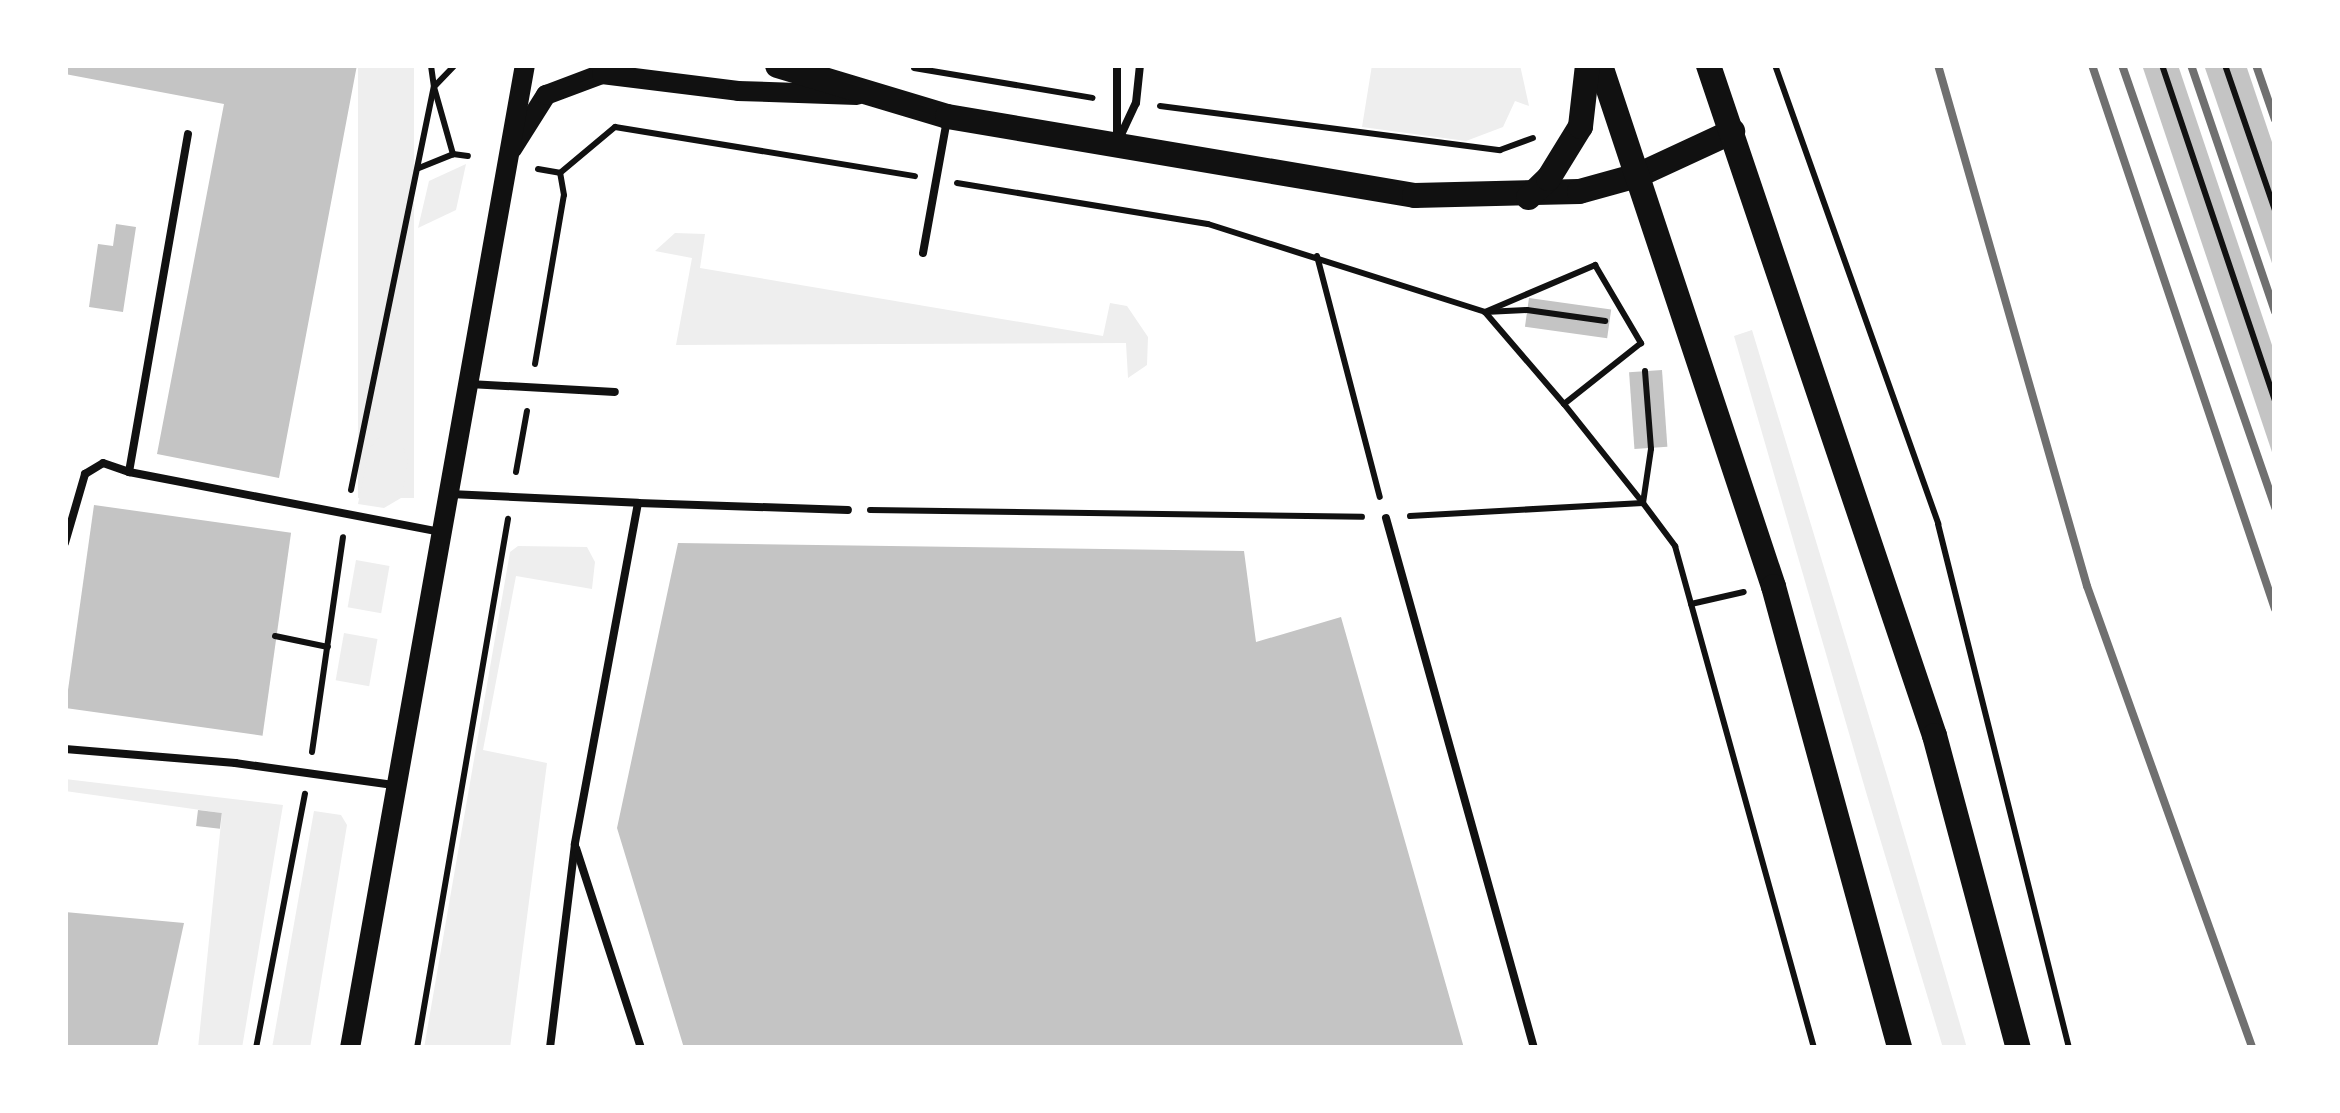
<!DOCTYPE html>
<html>
<head>
<meta charset="utf-8">
<style>
  body { margin:0 }
  #map { position:relative; width:2340px; height:1113px; overflow:hidden; background:#fff; font-family:"Exo 2",sans-serif }
  div>[style] { position:absolute }
  .green>* { inset:0; background:#eee; transform-origin:0 0 }
  .building>* { inset:0; background:#c4c4c4; transform-origin:0 0 }
  .path>* { height:6px; margin:-3px; padding:0 3px; transform-origin:3px; border-radius:3px; background:#111 }
  .service>* { height:8px; margin:-4px; padding:0 4px; transform-origin:4px; border-radius:4px; background:#111 }
  .secondary>* { height:20px; margin:-10px; padding:0 10px; transform-origin:10px; border-radius:10px; background:#111 }
  .primary>* { height:25px; margin:-12.5px; padding:0 12.5px; transform-origin:12.5px; border-radius:12.5px; background:#111 }
  .rail>* { height:8px; margin:-4px; padding:0 4px; transform-origin:4px; border-radius:4px; background:#707070 }
  span { translate:-50% -50%; white-space:nowrap; text-align:center; line-height:1.15; -webkit-text-stroke:9px #fff; paint-order:stroke }
  .frame { position:absolute; inset:0; border:68px solid #fff; pointer-events:none }
</style>
</head>
<body>
<div id="map">
  <div class="green">
    <div style="left:358px;top:65px;width:56px;height:433px"></div>
    <div style="clip-path:polygon(1372px 65px,1520px 65px,1529px 106px,1515px 101px,1503px 127px,1466px 141px,1362px 127px)"></div>
    <div style="clip-path:polygon(466px 164px,456px 210px,418px 228px,429px 181px)"></div>
    <div style="clip-path:polygon(675px 233px,705px 234px,700px 268px,1103px 336px,1110px 303px,1127px 306px,1148px 337px,1147px 365px,1128px 378px,1126px 343px,676px 345px,692px 258px,655px 251px)"></div>
    <div style="clip-path:polygon(1752px 330px,1888px 779px,1967px 1048px,1943px 1048px,1866px 792px,1734px 336px)"></div>
    <div style="clip-path:polygon(381px 435px,401px 440px,408px 462px,401px 498px,384px 508px,358px 504px,369px 449px)"></div>
    <div style="clip-path:polygon(518px 546px,587px 547px,595px 562px,592px 589px,516px 576px,483px 750px,547px 763px,510px 1048px,424px 1048px,510px 552px)"></div>
    <div style="left:356px;top:560px;width:34px;height:48px;rotate:10deg"></div>
    <div style="left:344px;top:633px;width:34px;height:48px;rotate:10deg"></div>
    <div style="clip-path:polygon(65px 779px,283px 805px,242px 1048px,198px 1048px,222px 813px,65px 791px)"></div>
    <div style="clip-path:polygon(314px 811px,341px 815px,347px 825px,310px 1048px,272px 1048px)"></div>
  </div>
  <div class="building">
    <div style="clip-path:polygon(65px 65px,357px 65px,279px 478px,157px 454px,224px 104px,65px 74px)"></div>
    <div style="clip-path:polygon(2142px 65px,2178px 65px,2275px 354px,2275px 461px)"></div>
    <div style="clip-path:polygon(2204px 65px,2246px 65px,2275px 151px,2275px 272px)"></div>
    <div style="clip-path:polygon(116px 224px,136px 227px,123px 312px,89px 307px,98px 244px,113px 246px)"></div>
    <div style="left:1529px;top:298px;width:83px;height:29px;rotate:8deg"></div>
    <div style="left:1662px;top:370px;width:77px;height:33px;rotate:86deg"></div>
    <div style="left:94px;top:505px;width:199px;height:205px;rotate:8deg"></div>
    <div style="clip-path:polygon(678px 543px,1244px 551px,1256px 642px,1341px 617px,1464px 1048px,684px 1048px,617px 828px)"></div>
    <div style="left:198px;top:810px;width:24px;height:16px;rotate:7deg"></div>
    <div style="clip-path:polygon(65px 912px,184px 923px,157px 1048px,65px 1048px)"></div>
  </div>
  <div class="path">
    <div style="left:455px;top:65px;width:30px;rotate:134deg"></div>
    <div style="left:434px;top:87px;width:70px;rotate:74.2deg"></div>
    <div style="left:453px;top:154px;width:15px;rotate:8deg"></div>
    <div style="left:1775px;top:65px;width:487px;rotate:70.4deg"></div>
    <div style="left:1938px;top:524px;width:540px;rotate:75.96deg"></div>
    <div style="left:2162px;top:65px;width:354px;rotate:71.4deg"></div>
    <div style="left:2225px;top:65px;width:153px;rotate:71deg"></div>
    <div style="left:914px;top:68px;width:181px;rotate:9.5deg"></div>
    <div style="left:1160px;top:106px;width:343px;rotate:7.4deg"></div>
    <div style="left:1500px;top:150px;width:35px;rotate:-20deg"></div>
    <div style="left:419px;top:168px;width:37px;rotate:-22deg"></div>
    <div style="left:538px;top:169px;width:22px;rotate:10deg"></div>
    <div style="left:560px;top:173px;width:72px;rotate:-39.9deg"></div>
    <div style="left:615px;top:127px;width:304px;rotate:9.3deg"></div>
    <div style="left:957px;top:183px;width:254px;rotate:9.3deg"></div>
    <div style="left:1208px;top:224px;width:291px;rotate:17.6deg"></div>
    <div style="left:1485px;top:312px;width:42px;rotate:-2.7deg"></div>
    <div style="left:1527px;top:310px;width:79px;rotate:8deg"></div>
    <div style="left:1317px;top:256px;width:249px;rotate:75.4deg"></div>
    <div style="left:1595px;top:265px;width:91px;rotate:59.5deg"></div>
    <div style="left:1641px;top:343px;width:98px;rotate:141.6deg"></div>
    <div style="left:1564px;top:404px;width:121px;rotate:-130.7deg"></div>
    <div style="left:1485px;top:312px;width:120px;rotate:-23.1deg"></div>
    <div style="left:535px;top:364px;width:171px;rotate:-80.3deg"></div>
    <div style="left:564px;top:195px;width:22px;rotate:-100deg"></div>
    <div style="left:1645px;top:371px;width:78px;rotate:85.6deg"></div>
    <div style="left:1651px;top:449px;width:55px;rotate:98.4deg"></div>
    <div style="left:1643px;top:503px;width:54px;rotate:53.3deg"></div>
    <div style="left:1675px;top:546px;width:521px;rotate:74.52deg"></div>
    <div style="left:1564px;top:404px;width:127px;rotate:51.4deg"></div>
    <div style="left:516px;top:472px;width:62px;rotate:-79.8deg"></div>
    <div style="left:351px;top:490px;width:411px;rotate:-78.4deg"></div>
    <div style="left:434px;top:87px;width:22px;rotate:-98deg"></div>
    <div style="left:870px;top:510px;width:492px;rotate:0.8deg"></div>
    <div style="left:1410px;top:516px;width:233px;rotate:-3.2deg"></div>
    <div style="left:1691px;top:604px;width:54px;rotate:-12.8deg"></div>
    <div style="left:275px;top:636px;width:54px;rotate:11.7deg"></div>
    <div style="left:312px;top:752px;width:217px;rotate:-81.8deg"></div>
    <div style="left:256px;top:1048px;width:259px;rotate:-79.1deg"></div>
    <div style="left:417px;top:1048px;width:537px;rotate:-80.24deg"></div>
  </div>
  <div class="service">
    <div style="left:1117px;top:65px;width:75px;rotate:90deg"></div>
    <div style="left:1119px;top:139px;width:40px;rotate:-65deg"></div>
    <div style="left:1136px;top:103px;width:38px;rotate:-84deg"></div>
    <div style="left:923px;top:253px;width:135px;rotate:-79.8deg"></div>
    <div style="left:469px;top:384px;width:146px;rotate:3.1deg"></div>
    <div style="left:129px;top:472px;width:318px;rotate:10.9deg"></div>
    <div style="left:450px;top:494px;width:188px;rotate:2.7deg"></div>
    <div style="left:638px;top:503px;width:347px;rotate:100.5deg"></div>
    <div style="left:575px;top:844px;width:206px;rotate:97deg"></div>
    <div style="left:638px;top:503px;width:210px;rotate:1.9deg"></div>
    <div style="left:1386px;top:518px;width:550px;rotate:74.4deg"></div>
    <div style="left:65px;top:543px;width:72px;rotate:-73.8deg"></div>
    <div style="left:85px;top:474px;width:21px;rotate:-31deg"></div>
    <div style="left:103px;top:463px;width:28px;rotate:19deg"></div>
    <div style="left:129px;top:472px;width:343px;rotate:-80.1deg"></div>
    <div style="left:65px;top:749px;width:171px;rotate:4.7deg"></div>
    <div style="left:235px;top:763px;width:160px;rotate:7.9deg"></div>
    <div style="left:576px;top:848px;width:210px;rotate:72deg"></div>
  </div>
  <div class="secondary">
    <div style="left:512px;top:149px;width:64px;rotate:-57.8deg"></div>
    <div style="left:546px;top:95px;width:60px;rotate:-20.6deg"></div>
    <div style="left:602px;top:74px;width:137px;rotate:7.1deg"></div>
    <div style="left:738px;top:91px;width:119px;rotate:1.9deg"></div>
    <div style="left:350px;top:1048px;width:998px;rotate:-79.91deg"></div>
  </div>
  <div class="primary">
    <div style="left:777px;top:65px;width:177px;rotate:16.7deg"></div>
    <div style="left:947px;top:116px;width:474px;rotate:9.6deg"></div>
    <div style="left:1414px;top:195px;width:165px;rotate:-1.4deg"></div>
    <div style="left:1579px;top:191px;width:60px;rotate:-15.4deg"></div>
    <div style="left:1637px;top:175px;width:105px;rotate:-24.9deg"></div>
    <div style="left:1600px;top:65px;width:549px;rotate:71.63deg"></div>
    <div style="left:1773px;top:586px;width:479px;rotate:74.7deg"></div>
    <div style="left:1708px;top:65px;width:707px;rotate:71.36deg"></div>
    <div style="left:1934px;top:735px;width:324px;rotate:75deg"></div>
    <div style="left:1528px;top:197px;width:28px;rotate:-44deg"></div>
    <div style="left:1548px;top:178px;width:61px;rotate:-58.4deg"></div>
    <div style="left:1580px;top:126px;width:61px;rotate:-83.5deg"></div>
  </div>
  <div class="rail">
    <div style="left:1938px;top:65px;width:542px;rotate:74.04deg"></div>
    <div style="left:2087px;top:586px;width:491px;rotate:70.3deg"></div>
    <div style="left:2092px;top:65px;width:574px;rotate:71.41deg"></div>
    <div style="left:2122px;top:65px;width:469px;rotate:70.9deg"></div>
    <div style="left:2191px;top:65px;width:261px;rotate:71.2deg"></div>
    <div style="left:2256px;top:65px;width:58px;rotate:70.9deg"></div>
  </div>
  <div class="frame"></div>
</div>
</body>
</html>
